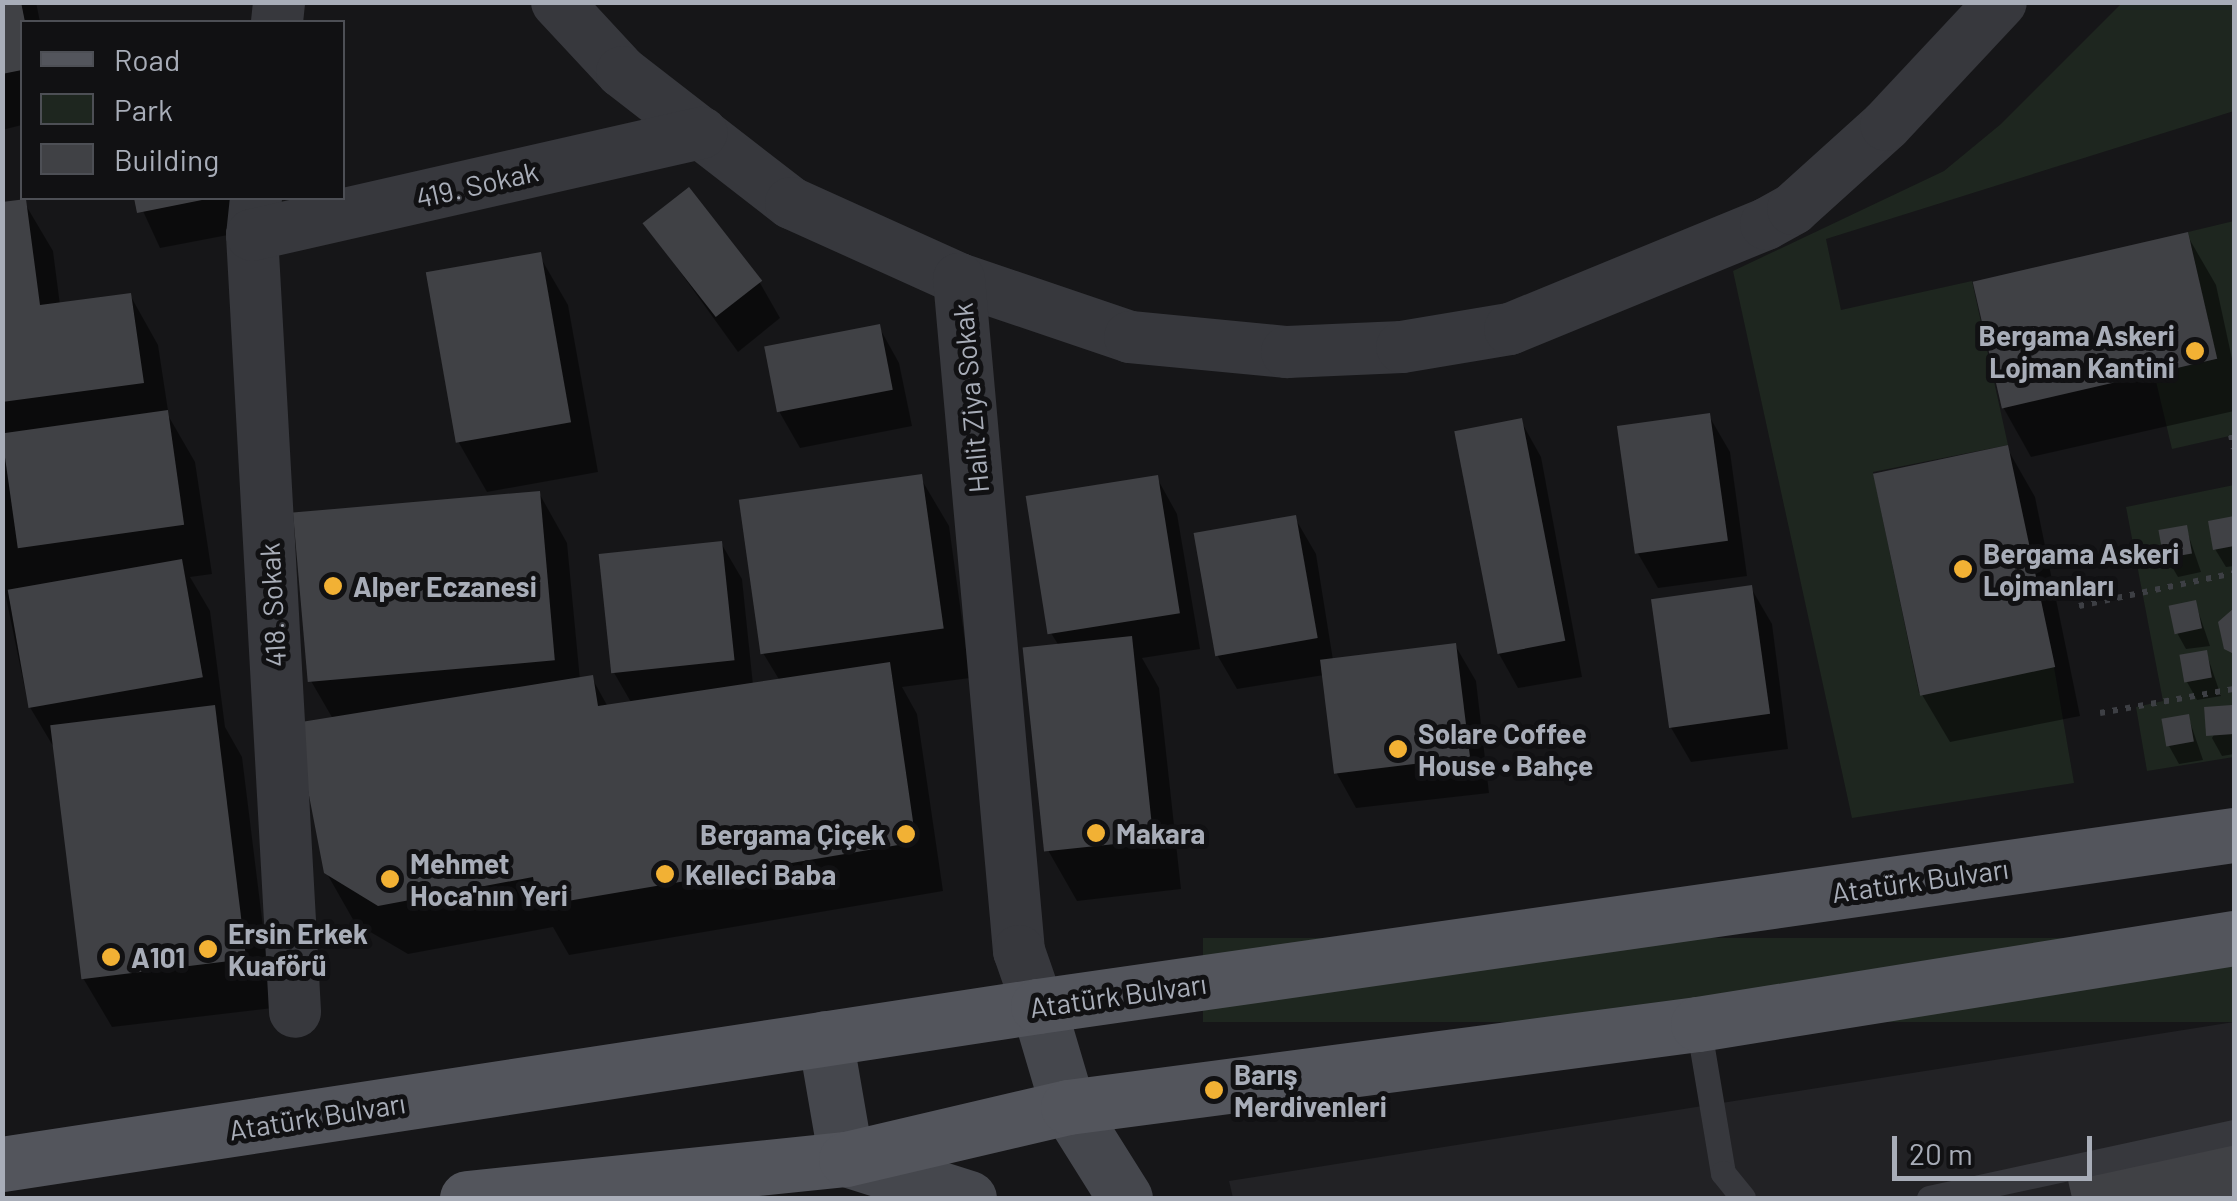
<!DOCTYPE html>
<html>
<head>
<meta charset="utf-8">
<style>
  body { margin:0 }
  #map { position:relative; width:2237px; height:1201px; overflow:hidden; background:#161618; font-family:Barlow,sans-serif }
  div>[style] { position:absolute }
  .built>* { inset:0; background:#222225 }
  .green>* { inset:0; background:#1e261f; transform-origin:0 0 }
  .shadow>* { inset:0; background:#0007 }
  .building>* { inset:0; background:#404145; transform-origin:0 0 }
  .path>* { height:6px; margin-top:-3px; transform-origin:0; background:repeating-linear-gradient(90deg,#3d3f44 0 5px,transparent 0 13px) }
  .service>* { height:25px; margin:-12.5px; padding:0 12.5px; transform-origin:12.5px; border-radius:12.5px; background:#37383d }
  .minor>* { height:52px; margin:-26px; padding:0 26px; transform-origin:26px; border-radius:26px; background:#37383d }
  .secondary>* { height:55px; margin:-27.5px; padding:0 27.5px; transform-origin:27.5px; border-radius:27.5px; background:#45474d }
  .primary>* { height:55px; margin:-27.5px; padding:0 27.5px; transform-origin:27.5px; border-radius:27.5px; background:#53555c }
  .dots>* { width:28px; height:28px; translate:-50% -50%; box-sizing:border-box; border:5px solid #111113; border-radius:50% }
  span { translate:-50% -50%; white-space:nowrap; text-align:center; line-height:1.15; -webkit-text-stroke:10px #111113; paint-order:stroke }
  .street-label { font-size:28px; color:#a8adb8 }
  .poi-label { font-size:28px; color:#a8adb8; font-weight:700 }
  .right { translate:-100% -50%; text-align:right }
  .left { translate:0 -50%; text-align:left }
  .frame { position:absolute; inset:0; border:5px solid #a8adb8; pointer-events:none }
  .legend { position:absolute; left:20px; top:20px; width:325px; height:180px; box-sizing:border-box; background:#111113; border:2px solid #4d4f55; margin:0; padding:12px 18px; list-style:none; font-size:30px; color:#a8adb8 }
  .legend li { display:flex; align-items:center; gap:20px; height:50px }
  .legend b { width:50px; border:2px solid #4d4f55 }
  .scale { position:absolute; left:1892px; top:1136px; width:200px; height:45px; box-sizing:border-box; border:5px solid #a8adb8; border-top:0; padding-left:12px; font-size:30px; line-height:35px; white-space:nowrap; color:#a8adb8; -webkit-text-stroke:8px #111113; paint-order:stroke }
</style>
</head>
<body>
<div id="map">
  <div class="built">
    <div style="clip-path:polygon(2234px 1022px,2234px 1198px,1233px 1198px,1229px 1181px)"></div>
  </div>
  <div class="green">
    <div style="clip-path:polygon(2122px 3px,2234px 3px,2234px 111px,1826px 239px,1841px 310px,1972px 281px,2008px 445px,1873px 472px,1919px 693px,2054px 667px,2074px 783px,1852px 818px,1733px 271px,1944px 171px,2001px 124px)"></div>
    <div style="clip-path:polygon(2234px 221px,2234px 435px,2172px 449px,2154px 373px,2217px 359px,2188px 232px)"></div>
    <div style="clip-path:polygon(2234px 485px,2234px 757px,2147px 771px,2136px 707px,2163px 701px,2126px 507px)"></div>
    <div style="left:2234px;top:938px;width:84px;height:1031px;rotate:90deg"></div>
  </div>
  <div class="shadow">
    <div style="clip-path:polygon(2px 2px,36px 2px,40px 22px,22px 22px,22px 125px,2px 130px)"></div>
    <div style="clip-path:polygon(137px 198px,248px 198px,254px 230px,160px 248px)"></div>
    <div style="clip-path:polygon(24px 202px,53px 251px,60px 305px,130px 295px,158px 345px,169px 417px,195px 462px,212px 574px,190px 577px,210px 611px,225px 727px,242px 757px,273px 1008px,112px 1027px,83px 978px,56px 751px,28px 704px,2px 578px,2px 205px)"></div>
    <div style="clip-path:polygon(645px 223px,760px 283px,780px 318px,738px 352px)"></div>
    <div style="clip-path:polygon(2187px 235px,2216px 285px,2234px 368px,2234px 411px,2031px 457px,2003px 407px)"></div>
    <div style="clip-path:polygon(539px 255px,568px 305px,598px 472px,487px 492px,459px 443px)"></div>
    <div style="clip-path:polygon(879px 327px,899px 363px,912px 426px,800px 448px,780px 413px,767px 349px)"></div>
    <div style="clip-path:polygon(1709px 416px,1730px 452px,1747px 576px,1658px 588px,1637px 552px)"></div>
    <div style="clip-path:polygon(1521px 421px,1541px 457px,1582px 677px,1518px 688px,1498px 652px)"></div>
    <div style="clip-path:polygon(2007px 448px,2035px 497px,2080px 716px,1950px 742px,1921px 693px)"></div>
    <div style="clip-path:polygon(920px 477px,949px 526px,970px 678px,902px 687px,917px 714px,943px 891px,569px 955px,553px 927px,408px 954px,355px 923px,326px 872px,333px 719px,311px 681px,539px 493px,567px 543px,580px 680px,592px 678px,608px 707px,632px 704px,613px 671px,721px 543px,742px 579px,753px 685px,780px 681px,763px 653px)"></div>
    <div style="clip-path:polygon(1157px 478px,1177px 514px,1200px 649px,1142px 658px,1159px 688px,1181px 889px,1077px 901px,1049px 852px,1059px 646px,1051px 633px)"></div>
    <div style="clip-path:polygon(1295px 518px,1316px 554px,1333px 660px,1455px 645px,1476px 681px,1489px 793px,1356px 808px,1336px 772px,1324px 675px,1237px 689px,1216px 653px)"></div>
    <div style="clip-path:polygon(2234px 519px,2234px 566px,2226px 567px,2215px 549px)"></div>
    <div style="clip-path:polygon(2186px 528px,2201px 572px,2178px 577px,2167px 558px)"></div>
    <div style="clip-path:polygon(1751px 588px,1772px 624px,1788px 749px,1691px 762px,1670px 726px)"></div>
    <div style="clip-path:polygon(2195px 602px,2210px 646px,2186px 649px,2176px 631px)"></div>
    <div style="clip-path:polygon(2206px 652px,2221px 696px,2197px 700px,2187px 682px)"></div>
    <div style="clip-path:polygon(2230px 708px,2234px 754px,2222px 756px,2212px 738px)"></div>
    <div style="clip-path:polygon(2188px 716px,2203px 760px,2179px 764px,2169px 746px)"></div>
    <div style="clip-path:polygon(2234px 1142px,2234px 1198px,2074px 1198px,2070px 1178px)"></div>
  </div>
  <div class="building">
    <div style="clip-path:polygon(2px 2px,21px 2px,25px 22px,22px 70px,2px 74px)"></div>
    <div style="left:689px;top:187px;width:119px;height:59px;rotate:52deg"></div>
    <div style="clip-path:polygon(134px 198px,207px 198px,207px 199px,137px 213px)"></div>
    <div style="clip-path:polygon(26px 199px,40px 305px,131px 293px,144px 383px,2px 402px,2px 202px)"></div>
    <div style="left:2188px;top:232px;width:130px;height:221px;rotate:77deg"></div>
    <div style="left:541px;top:252px;width:173px;height:117px;rotate:80deg"></div>
    <div style="left:880px;top:324px;width:67px;height:118px;rotate:79deg"></div>
    <div style="left:168px;top:410px;width:116px;height:168px;rotate:82deg"></div>
    <div style="left:1710px;top:413px;width:129px;height:94px;rotate:82deg"></div>
    <div style="left:1522px;top:418px;width:227px;height:69px;rotate:79deg"></div>
    <div style="left:2008px;top:445px;width:227px;height:138px;rotate:78deg"></div>
    <div style="left:922px;top:474px;width:156px;height:185px;rotate:82deg"></div>
    <div style="left:1158px;top:475px;width:140px;height:134px;rotate:81deg"></div>
    <div style="left:540px;top:491px;width:170px;height:248px;rotate:85deg"></div>
    <div style="left:1296px;top:515px;width:125px;height:104px;rotate:80deg"></div>
    <div style="clip-path:polygon(2234px 516px,2234px 546px,2213px 550px,2208px 521px)"></div>
    <div style="left:2187px;top:525px;width:29px;height:29px;rotate:80deg"></div>
    <div style="left:722px;top:541px;width:120px;height:124px;rotate:84deg"></div>
    <div style="left:182px;top:559px;width:120px;height:177px;rotate:80deg"></div>
    <div style="left:1752px;top:585px;width:130px;height:102px;rotate:82deg"></div>
    <div style="left:2196px;top:600px;width:29px;height:28px;rotate:78deg"></div>
    <div style="clip-path:polygon(2234px 608px,2234px 654px,2224px 649px,2218px 622px)"></div>
    <div style="left:1132px;top:636px;width:205px;height:110px;rotate:84deg"></div>
    <div style="left:1456px;top:643px;width:115px;height:137px;rotate:83deg"></div>
    <div style="left:2207px;top:650px;width:28px;height:28px;rotate:80deg"></div>
    <div style="clip-path:polygon(890px 662px,916px 842px,538px 906px,533px 877px,378px 906px,324px 873px,295px 723px,593px 675px,598px 706px)"></div>
    <div style="left:215px;top:705px;width:256px;height:166px;rotate:83deg"></div>
    <div style="left:2232px;top:705px;width:29px;height:28px;rotate:86deg"></div>
    <div style="left:2189px;top:714px;width:28px;height:28px;rotate:80deg"></div>
    <div style="clip-path:polygon(2234px 1140px,2234px 1198px,2072px 1198px,2067px 1176px)"></div>
  </div>
  <div class="path">
    <div style="left:2231px;top:435px;width:14px;rotate:78deg"></div>
    <div style="left:2079px;top:606px;width:158px;rotate:-12deg"></div>
    <div style="left:2100px;top:713px;width:136px;rotate:-10.2deg"></div>
  </div>
  <div class="service">
    <div style="left:1698px;top:1024px;width:151px;rotate:80.5deg"></div>
    <div style="left:1723px;top:1173px;width:32px;rotate:51deg"></div>
    <div style="left:1929px;top:1198px;width:312px;rotate:-12.2deg"></div>
  </div>
  <div class="minor">
    <div style="left:557px;top:2px;width:96px;rotate:47.1deg"></div>
    <div style="left:622px;top:72px;width:214px;rotate:37.8deg"></div>
    <div style="left:791px;top:203px;width:184px;rotate:24.3deg"></div>
    <div style="left:959px;top:279px;width:181px;rotate:18.7deg"></div>
    <div style="left:1130px;top:337px;width:158px;rotate:5.5deg"></div>
    <div style="left:1287px;top:352px;width:115px;rotate:-2.5deg"></div>
    <div style="left:1402px;top:347px;width:109px;rotate:-9.5deg"></div>
    <div style="left:1510px;top:329px;width:277px;rotate:-22.3deg"></div>
    <div style="left:1766px;top:224px;width:31px;rotate:-29deg"></div>
    <div style="left:1793px;top:209px;width:125px;rotate:-42.1deg"></div>
    <div style="left:1886px;top:125px;width:168px;rotate:-46.9deg"></div>
    <div style="left:277px;top:22px;width:20px;rotate:-84deg"></div>
    <div style="left:256px;top:198px;width:37px;rotate:96deg"></div>
    <div style="left:252px;top:235px;width:778px;rotate:86.83deg"></div>
    <div style="left:252px;top:235px;width:461px;rotate:-12.8deg"></div>
    <div style="left:959px;top:279px;width:675px;rotate:84.9deg"></div>
    <div style="left:1019px;top:951px;width:58px;rotate:70.9deg"></div>
  </div>
  <div class="secondary">
    <div style="left:1038px;top:1006px;width:105px;rotate:73.5deg"></div>
    <div style="left:1068px;top:1107px;width:107px;rotate:57.9deg"></div>
    <div style="left:825px;top:1038px;width:123px;rotate:80.2deg"></div>
    <div style="left:846px;top:1159px;width:129px;rotate:17.6deg"></div>
  </div>
  <div class="primary">
    <div style="left:2px;top:1164px;width:1048px;rotate:-8.67deg"></div>
    <div style="left:1038px;top:1006px;width:1208px;rotate:-8.14deg"></div>
    <div style="left:467px;top:1198px;width:381px;rotate:-5.9deg"></div>
    <div style="left:846px;top:1159px;width:228px;rotate:-13.2deg"></div>
    <div style="left:1068px;top:1107px;width:635px;rotate:-7.51deg"></div>
    <div style="left:1698px;top:1024px;width:543px;rotate:-9.12deg"></div>
  </div>
  <div class="dots">
    <div style="left:2195px;top:351px;background:#f2b134"></div>
    <div style="left:1963px;top:569px;background:#f2b134"></div>
    <div style="left:333px;top:586px;background:#f2b134"></div>
    <div style="left:1398px;top:749px;background:#f2b134"></div>
    <div style="left:1096px;top:833px;background:#f2b134"></div>
    <div style="left:906px;top:834px;background:#f2b134"></div>
    <div style="left:665px;top:874px;background:#f2b134"></div>
    <div style="left:390px;top:879px;background:#f2b134"></div>
    <div style="left:208px;top:949px;background:#f2b134"></div>
    <div style="left:111px;top:957px;background:#f2b134"></div>
    <div style="left:1214px;top:1090px;background:#f2b134"></div>
  </div>
  <div class="street-label">
    <span style="left:477px;top:184px;rotate:-13deg">419. Sokak</span>
    <span style="left:970px;top:398px;rotate:-95deg">Halit Ziya Sokak</span>
    <span style="left:272px;top:605px;rotate:-93deg">418. Sokak</span>
    <span style="left:1920px;top:880px;rotate:-8deg">Atatürk Bulvarı</span>
    <span style="left:1118px;top:995px;rotate:-8deg">Atatürk Bulvarı</span>
    <span style="left:317px;top:1116px;rotate:-9deg">Atatürk Bulvarı</span>
  </div>
  <div class="poi-label">
    <span class="right" style="left:2175px;top:351px">Bergama Askeri<br>Lojman Kantini</span>
    <span class="left" style="left:1983px;top:569px">Bergama Askeri<br>Lojmanları</span>
    <span class="left" style="left:353px;top:586px">Alper Eczanesi</span>
    <span class="left" style="left:1418px;top:749px">Solare Coffee<br>House • Bahçe</span>
    <span class="left" style="left:1116px;top:833px">Makara</span>
    <span class="right" style="left:886px;top:834px">Bergama Çiçek</span>
    <span class="left" style="left:410px;top:879px">Mehmet<br>Hoca'nın Yeri</span>
    <span class="left" style="left:685px;top:874px">Kelleci Baba</span>
    <span class="left" style="left:228px;top:949px">Ersin Erkek<br>Kuaförü</span>
    <span class="left" style="left:131px;top:957px">A101</span>
    <span class="left" style="left:1234px;top:1090px">Barış<br>Merdivenleri</span>
  </div>
  <div class="frame"></div>
  <ul class="legend">
  <li><b style="height:12px;background:#53555c"></b>Road</li>
  <li><b style="height:28px;background:#1e261f"></b>Park</li>
  <li><b style="height:28px;background:#404145"></b>Building</li>
  </ul>
  <div class="scale">20 m</div>
</div>
</body>
</html>
